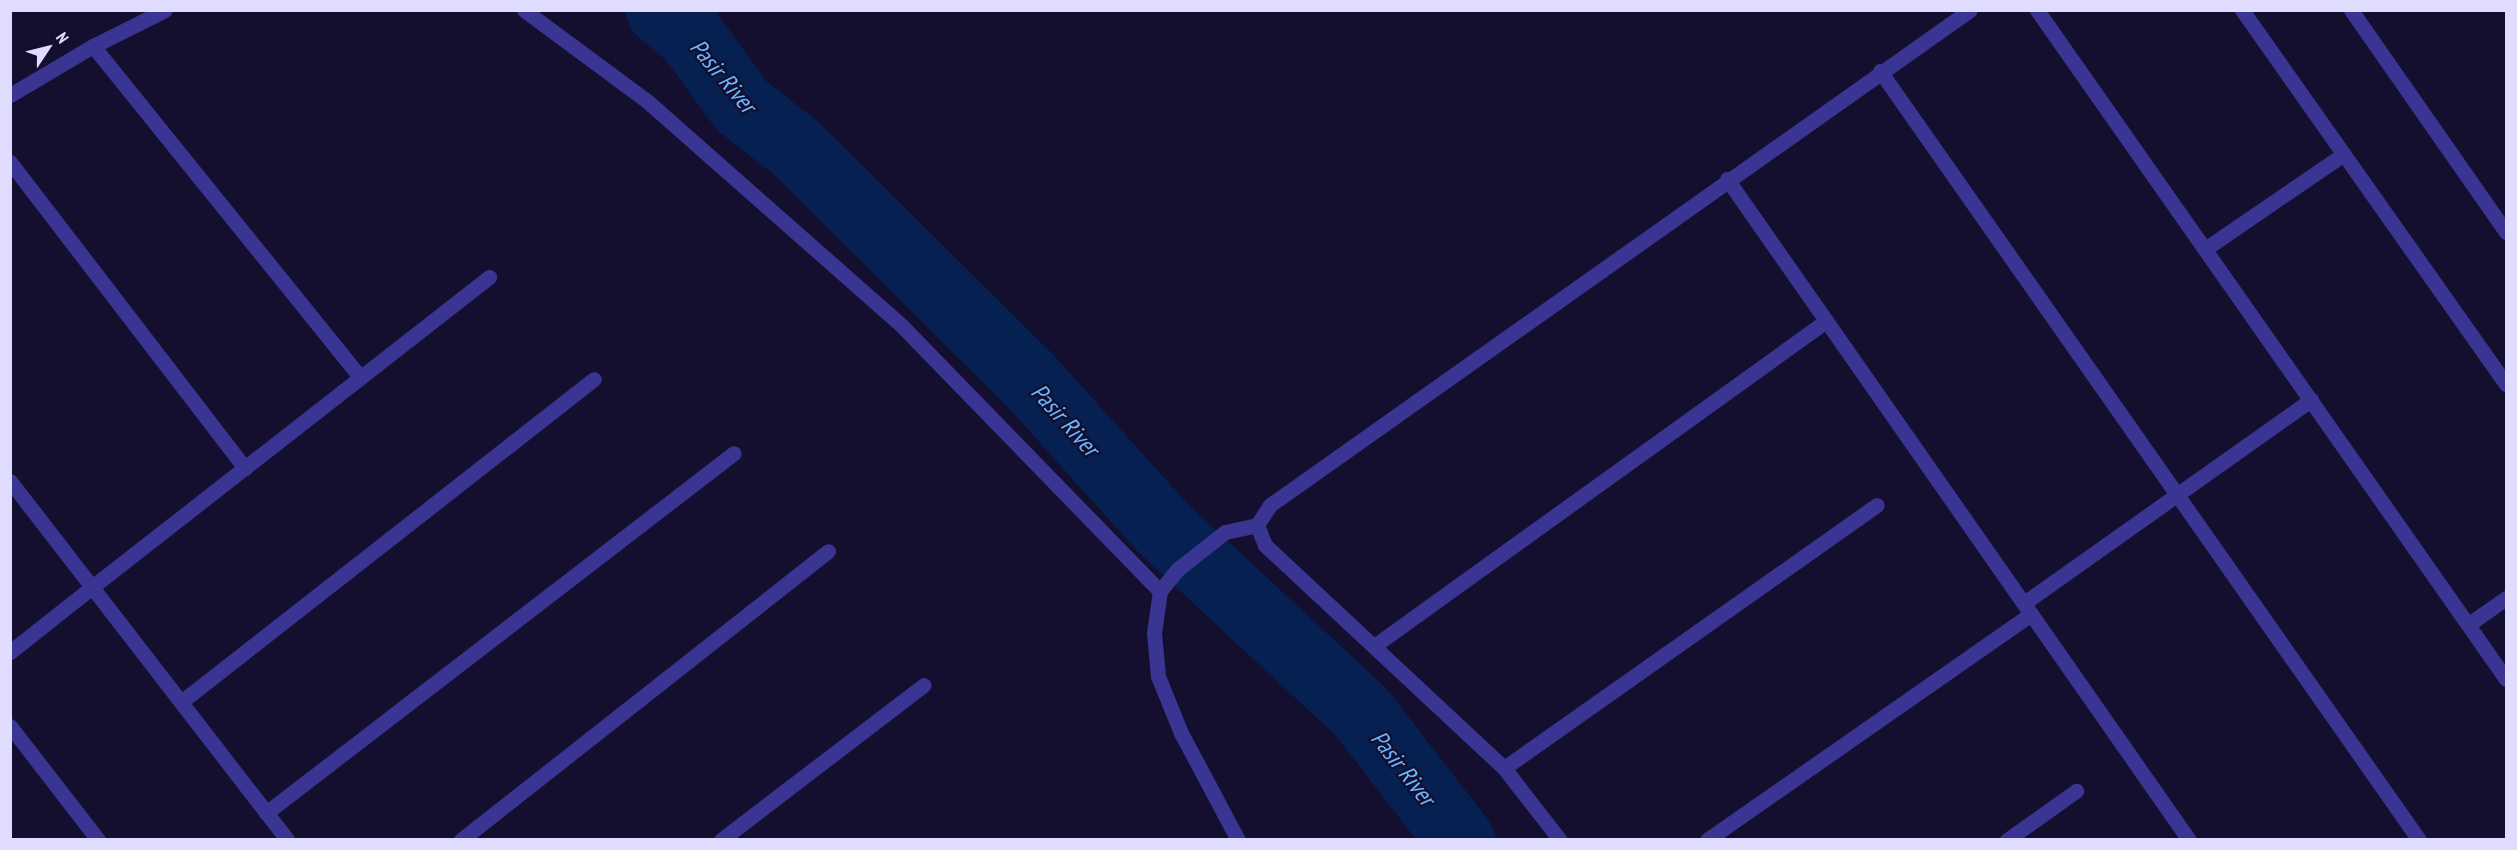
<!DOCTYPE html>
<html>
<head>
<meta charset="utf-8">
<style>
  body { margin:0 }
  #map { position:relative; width:2517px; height:850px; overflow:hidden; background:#140f2e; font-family:"PT Sans Narrow",sans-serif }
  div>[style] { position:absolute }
  .river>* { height:69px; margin:-34.5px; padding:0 34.5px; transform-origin:34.5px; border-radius:34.5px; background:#052051 }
  .lane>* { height:15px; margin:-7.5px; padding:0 7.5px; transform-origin:7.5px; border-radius:7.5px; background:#3a3592 }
  .street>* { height:15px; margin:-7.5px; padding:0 7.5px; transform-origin:7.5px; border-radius:7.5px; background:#3a3592 }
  span { translate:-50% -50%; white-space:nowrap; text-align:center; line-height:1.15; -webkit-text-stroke:4.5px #140f2e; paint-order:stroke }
  .water-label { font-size:24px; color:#6ab8ff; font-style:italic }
  .frame { position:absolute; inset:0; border:12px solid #e0dcff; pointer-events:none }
  .north { position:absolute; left:18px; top:18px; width:60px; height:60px; -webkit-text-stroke:4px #140f2e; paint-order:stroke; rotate:55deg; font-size:16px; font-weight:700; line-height:24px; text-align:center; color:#e0dcff }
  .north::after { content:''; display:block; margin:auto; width:21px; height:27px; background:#e0dcff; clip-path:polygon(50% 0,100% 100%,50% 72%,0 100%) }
</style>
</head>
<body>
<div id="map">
  <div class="river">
    <div style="left:660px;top:10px;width:39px;rotate:40deg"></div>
    <div style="left:690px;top:35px;width:87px;rotate:53.9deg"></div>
    <div style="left:741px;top:105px;width:70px;rotate:38deg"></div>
    <div style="left:796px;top:148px;width:325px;rotate:44.8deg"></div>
    <div style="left:1027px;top:377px;width:203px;rotate:48deg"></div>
    <div style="left:1163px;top:528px;width:270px;rotate:42.9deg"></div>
    <div style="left:1361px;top:712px;width:162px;rotate:52.3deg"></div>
  </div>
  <div class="lane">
    <div style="left:2242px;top:10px;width:458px;rotate:54.8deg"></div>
    <div style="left:2351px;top:10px;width:271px;rotate:55.1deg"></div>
    <div style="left:1880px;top:71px;width:939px;rotate:54.97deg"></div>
    <div style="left:10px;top:162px;width:386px;rotate:52.5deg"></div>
    <div style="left:2205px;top:249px;width:168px;rotate:-34.4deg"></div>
    <div style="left:2024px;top:603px;width:352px;rotate:-35.3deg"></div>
    <div style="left:2469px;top:624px;width:45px;rotate:-35.1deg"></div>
    <div style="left:1374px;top:646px;width:557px;rotate:-35.72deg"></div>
    <div style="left:10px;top:652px;width:105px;rotate:-38.4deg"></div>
    <div style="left:181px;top:702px;width:524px;rotate:-38.03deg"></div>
    <div style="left:10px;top:726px;width:144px;rotate:52.3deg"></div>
    <div style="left:461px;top:840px;width:467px;rotate:-38.2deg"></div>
    <div style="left:1707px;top:840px;width:395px;rotate:-34.9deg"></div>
  </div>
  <div class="street">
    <div style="left:524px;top:10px;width:153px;rotate:36.5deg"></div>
    <div style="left:647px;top:101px;width:340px;rotate:41.4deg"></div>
    <div style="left:902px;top:326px;width:370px;rotate:45.8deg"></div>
    <div style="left:2037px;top:10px;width:817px;rotate:54.97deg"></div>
    <div style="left:93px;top:46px;width:425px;rotate:51.1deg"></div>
    <div style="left:10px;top:95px;width:96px;rotate:-30.6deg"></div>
    <div style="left:93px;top:46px;width:80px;rotate:-26.6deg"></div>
    <div style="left:1727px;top:179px;width:806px;rotate:55.05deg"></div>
    <div style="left:10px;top:481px;width:453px;rotate:52.3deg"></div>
    <div style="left:92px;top:587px;width:504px;rotate:-37.98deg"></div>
    <div style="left:1504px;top:768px;width:456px;rotate:-35.2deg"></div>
    <div style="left:266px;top:813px;width:590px;rotate:-37.57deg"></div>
    <div style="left:721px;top:840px;width:255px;rotate:-37.4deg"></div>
    <div style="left:1238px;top:840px;width:121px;rotate:-118deg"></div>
    <div style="left:1181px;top:733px;width:61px;rotate:-112deg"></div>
    <div style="left:1158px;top:676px;width:43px;rotate:-95.3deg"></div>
    <div style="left:1154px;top:633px;width:42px;rotate:-81.9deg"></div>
    <div style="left:1160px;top:591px;width:28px;rotate:-51deg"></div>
    <div style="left:1178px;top:569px;width:60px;rotate:-38.2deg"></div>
    <div style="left:1225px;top:532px;width:33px;rotate:-12deg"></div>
    <div style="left:1560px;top:840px;width:91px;rotate:-127.9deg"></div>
    <div style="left:1504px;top:768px;width:327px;rotate:-137deg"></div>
    <div style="left:1265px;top:545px;width:22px;rotate:-112deg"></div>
    <div style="left:1257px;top:525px;width:24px;rotate:-57deg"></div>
    <div style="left:1270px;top:505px;width:857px;rotate:-35.27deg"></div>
    <div style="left:2007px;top:840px;width:85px;rotate:-35.4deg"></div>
  </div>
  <div class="water-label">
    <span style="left:723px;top:76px;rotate:50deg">Pasir River</span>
    <span style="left:1065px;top:420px;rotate:48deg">Pasir River</span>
    <span style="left:1403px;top:768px;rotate:52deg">Pasir River</span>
  </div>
  <div class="frame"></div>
  <div class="north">N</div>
</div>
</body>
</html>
